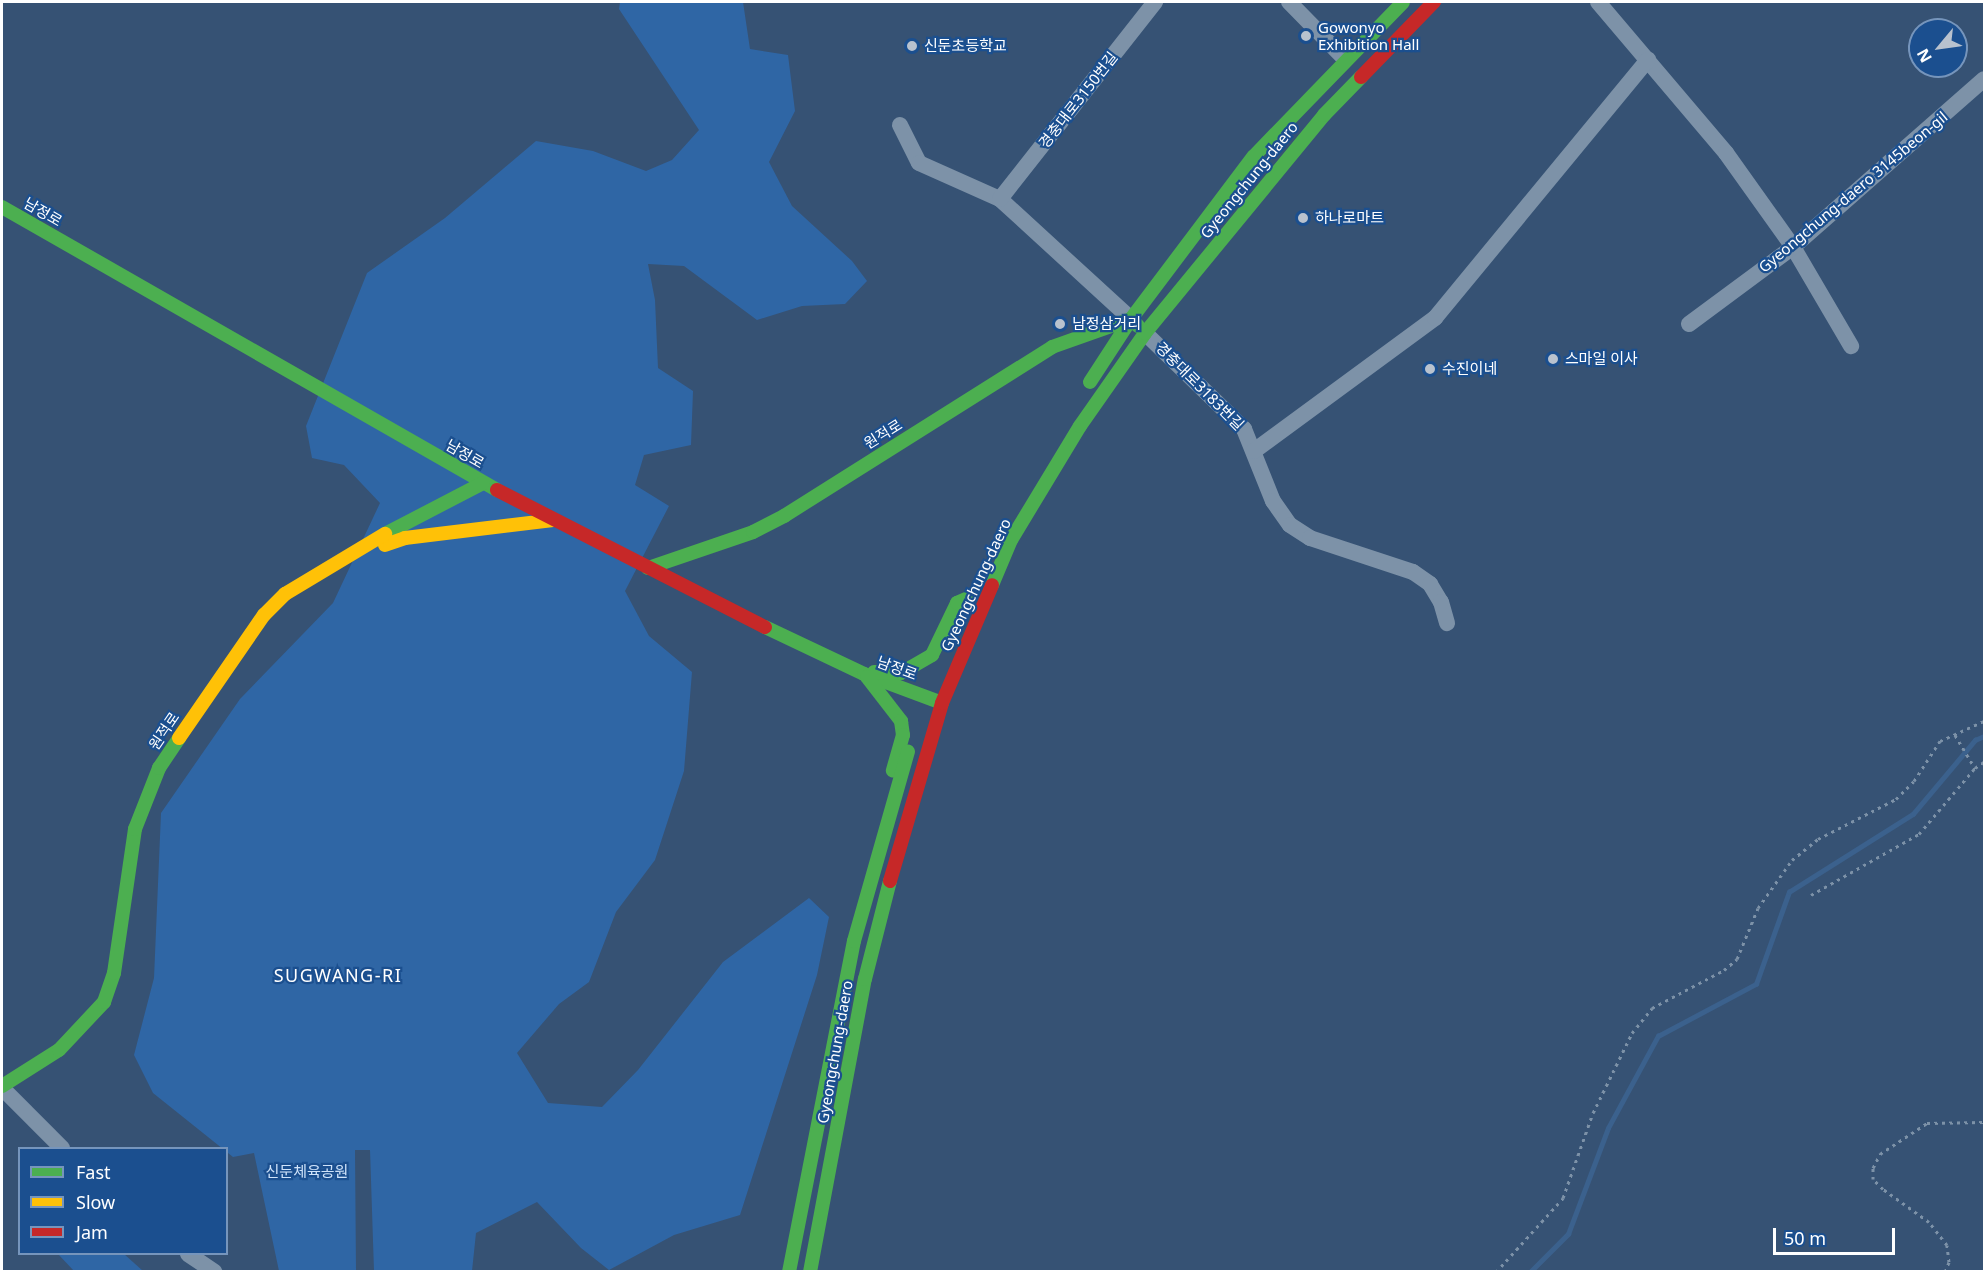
<!DOCTYPE html>
<html>
<head>
<meta charset="utf-8">
<style>
  body { margin:0 }
  #map { position:relative; width:1986px; height:1273px; overflow:hidden; background:#365274; font-family:"Noto Sans","Noto Sans KR",sans-serif }
  div>[style] { position:absolute }
  .green>* { inset:0; background:#2f66a5 }
  .stream>* { height:4.5px; margin:-2.25px; padding:0 2.25px; transform-origin:2.25px; border-radius:2.25px; background:#3b618d }
  .path>* { height:3px; margin-top:-1.5px; transform-origin:0; background:repeating-linear-gradient(90deg,#7d92a8 0 3px,transparent 0 7.5px) }
  .street>* { height:16px; margin:-8px; padding:0 8px; transform-origin:8px; border-radius:8px; background:#7d92a8 }
  .fast>* { height:14px; margin:-7px; padding:0 7px; transform-origin:7px; border-radius:7px; background:#4caf50 }
  .slow>* { height:14px; margin:-7px; padding:0 7px; transform-origin:7px; border-radius:7px; background:#ffc107 }
  .jam>* { height:14px; margin:-7px; padding:0 7px; transform-origin:7px; border-radius:7px; background:#c62828 }
  .dots>* { width:16px; height:16px; translate:-50% -50%; box-sizing:border-box; border:3px solid #1b4f8f; border-radius:50% }
  span { translate:-50% -50%; white-space:nowrap; text-align:center; line-height:1.15; -webkit-text-stroke:4.5px #1b4f8f; paint-order:stroke }
  .poi-label { font-size:15px; color:#fff }
  .left { translate:0 -50%; text-align:left }
  .street-label { font-size:15px; color:#fff }
  .park-label { font-size:15px; color:#cfe3fa }
  .quarter-label { font-size:18px; color:#fff; letter-spacing:1.5px }
  .frame { position:absolute; inset:0; border:3px solid #fff; pointer-events:none }
  .legend { position:absolute; left:18px; top:1147px; width:210px; height:108px; box-sizing:border-box; background:#1b4f8f; border:2px solid #7695bc; margin:0; padding:8px 10px; list-style:none; font-size:18px; color:#fff }
  .legend li { display:flex; align-items:center; gap:12px; height:30px }
  .legend b { width:30px; border:2px solid #7695bc }
  .north { position:absolute; left:1908px; top:18px; width:60px; height:60px; box-sizing:border-box; background:#1b4f8f; border:2px solid #7695bc; border-radius:50%; rotate:241deg; font-size:16px; font-weight:700; line-height:24px; text-align:center; color:#fff }
  .north::after { content:''; display:block; margin:auto; width:21px; height:27px; background:#b9c2ce; clip-path:polygon(50% 0,100% 100%,50% 72%,0 100%) }
  .scale { position:absolute; left:1773px; top:1228px; width:122px; height:27px; box-sizing:border-box; border:3px solid #fff; border-top:0; padding-left:8px; font-size:18px; line-height:21px; white-space:nowrap; color:#fff; -webkit-text-stroke:4px #1b4f8f; paint-order:stroke }
</style>
</head>
<body>
<div id="map">
  <div class="green">
    <div style="clip-path:polygon(620px 2px,743px 2px,750px 49px,788px 55px,795px 111px,769px 162px,792px 206px,852px 261px,867px 281px,845px 304px,802px 306px,757px 320px,684px 266px,648px 264px,655px 300px,658px 368px,693px 391px,691px 445px,644px 455px,635px 485px,669px 506px,625px 591px,649px 636px,692px 672px,684px 771px,655px 860px,616px 912px,589px 982px,559px 1004px,517px 1053px,548px 1103px,602px 1107px,638px 1070px,723px 962px,809px 898px,829px 917px,817px 975px,740px 1215px,674px 1235px,609px 1270px,581px 1248px,537px 1202px,476px 1233px,472px 1271px,374px 1271px,370px 1150px,355px 1150px,356px 1271px,279px 1271px,254px 1153px,233px 1157px,153px 1093px,134px 1055px,154px 978px,161px 813px,240px 699px,333px 603px,380px 503px,344px 465px,312px 458px,306px 426px,367px 273px,445px 218px,536px 141px,593px 151px,646px 171px,672px 160px,699px 130px,619px 9px)"></div>
    <div style="clip-path:polygon(58px 1254px,124px 1254px,143px 1271px,74px 1271px)"></div>
  </div>
  <div class="stream">
    <div style="left:1530px;top:1272px;width:54px;rotate:-45deg"></div>
    <div style="left:1568px;top:1234px;width:113px;rotate:-69.3deg"></div>
    <div style="left:1608px;top:1128px;width:105px;rotate:-61.5deg"></div>
    <div style="left:1658px;top:1036px;width:111px;rotate:-28deg"></div>
    <div style="left:1756px;top:984px;width:98px;rotate:-70.3deg"></div>
    <div style="left:1789px;top:892px;width:146px;rotate:-32.2deg"></div>
    <div style="left:1913px;top:814px;width:97px;rotate:-50deg"></div>
    <div style="left:1975px;top:740px;width:10px;rotate:-24deg"></div>
  </div>
  <div class="path">
    <div style="left:1955px;top:735px;width:39px;rotate:59deg"></div>
    <div style="left:1811px;top:895px;width:124px;rotate:-29.5deg"></div>
    <div style="left:1919px;top:834px;width:87px;rotate:-49.7deg"></div>
    <div style="left:1975px;top:768px;width:11px;rotate:-34deg"></div>
    <div style="left:1496px;top:1272px;width:100px;rotate:-47.8deg"></div>
    <div style="left:1563px;top:1198px;width:90px;rotate:-70.6deg"></div>
    <div style="left:1593px;top:1113px;width:89px;rotate:-64deg"></div>
    <div style="left:1632px;top:1033px;width:32px;rotate:-51deg"></div>
    <div style="left:1652px;top:1008px;width:81px;rotate:-27.8deg"></div>
    <div style="left:1724px;top:970px;width:17px;rotate:-40deg"></div>
    <div style="left:1737px;top:959px;width:55px;rotate:-67.6deg"></div>
    <div style="left:1758px;top:908px;width:59px;rotate:-54.7deg"></div>
    <div style="left:1792px;top:860px;width:33px;rotate:-39deg"></div>
    <div style="left:1818px;top:839px;width:88px;rotate:-27.1deg"></div>
    <div style="left:1896px;top:799px;width:25px;rotate:-45deg"></div>
    <div style="left:1914px;top:781px;width:48px;rotate:-57deg"></div>
    <div style="left:1940px;top:741px;width:48px;rotate:-24.4deg"></div>
    <div style="left:1945px;top:1272px;width:11px;rotate:-68deg"></div>
    <div style="left:1949px;top:1262px;width:17px;rotate:-97deg"></div>
    <div style="left:1947px;top:1245px;width:29px;rotate:-128deg"></div>
    <div style="left:1929px;top:1222px;width:57px;rotate:-144.3deg"></div>
    <div style="left:1883px;top:1189px;width:14px;rotate:-135deg"></div>
    <div style="left:1873px;top:1179px;width:11px;rotate:-90deg"></div>
    <div style="left:1873px;top:1168px;width:16px;rotate:-63deg"></div>
    <div style="left:1880px;top:1154px;width:56px;rotate:-33.4deg"></div>
    <div style="left:1927px;top:1123px;width:57px;rotate:-1deg"></div>
  </div>
  <div class="street">
    <div style="left:1289px;top:2px;width:80px;rotate:45.5deg"></div>
    <div style="left:1598px;top:2px;width:198px;rotate:49.7deg"></div>
    <div style="left:1726px;top:153px;width:115px;rotate:54.5deg"></div>
    <div style="left:1793px;top:247px;width:115px;rotate:59.6deg"></div>
    <div style="left:900px;top:125px;width:42px;rotate:63.4deg"></div>
    <div style="left:919px;top:163px;width:89px;rotate:24deg"></div>
    <div style="left:1000px;top:199px;width:178px;rotate:42.5deg"></div>
    <div style="left:1000px;top:199px;width:251px;rotate:-51.8deg"></div>
    <div style="left:1689px;top:324px;width:129px;rotate:-36.5deg"></div>
    <div style="left:1793px;top:247px;width:254px;rotate:-41.3deg"></div>
    <div style="left:1145px;top:333px;width:138px;rotate:44.1deg"></div>
    <div style="left:1244px;top:429px;width:78px;rotate:68.1deg"></div>
    <div style="left:1273px;top:501px;width:29px;rotate:55deg"></div>
    <div style="left:1290px;top:525px;width:24px;rotate:33deg"></div>
    <div style="left:1310px;top:538px;width:108px;rotate:18.3deg"></div>
    <div style="left:1413px;top:572px;width:21px;rotate:35deg"></div>
    <div style="left:1430px;top:584px;width:21px;rotate:59deg"></div>
    <div style="left:1441px;top:602px;width:22px;rotate:74deg"></div>
    <div style="left:1254px;top:451px;width:225px;rotate:-36.3deg"></div>
    <div style="left:1435px;top:318px;width:335px;rotate:-50.5deg"></div>
    <div style="left:2px;top:1088px;width:85px;rotate:45deg"></div>
    <div style="left:188px;top:1254px;width:32px;rotate:34deg"></div>
  </div>
  <div class="fast">
    <div style="left:2px;top:207px;width:570px;rotate:29.76deg"></div>
    <div style="left:1090px;top:382px;width:75px;rotate:-56.9deg"></div>
    <div style="left:1131px;top:319px;width:204px;rotate:-53deg"></div>
    <div style="left:1254px;top:156px;width:214px;rotate:-45.9deg"></div>
    <div style="left:385px;top:534px;width:110px;rotate:-27.5deg"></div>
    <div style="left:648px;top:568px;width:111px;rotate:-18.9deg"></div>
    <div style="left:753px;top:532px;width:35px;rotate:-27deg"></div>
    <div style="left:784px;top:516px;width:317px;rotate:-32.2deg"></div>
    <div style="left:1052px;top:347px;width:84px;rotate:-19.5deg"></div>
    <div style="left:1131px;top:319px;width:10px;rotate:45deg"></div>
    <div style="left:992px;top:585px;width:49px;rotate:-67.1deg"></div>
    <div style="left:1011px;top:540px;width:133px;rotate:-58.8deg"></div>
    <div style="left:1080px;top:426px;width:113px;rotate:-55deg"></div>
    <div style="left:1145px;top:333px;width:282px;rotate:-50.6deg"></div>
    <div style="left:1324px;top:115px;width:53px;rotate:-45.8deg"></div>
    <div style="left:765px;top:627px;width:110px;rotate:25.4deg"></div>
    <div style="left:864px;top:674px;width:83px;rotate:20.4deg"></div>
    <div style="left:874px;top:672px;width:27px;rotate:2deg"></div>
    <div style="left:901px;top:673px;width:36px;rotate:-30deg"></div>
    <div style="left:932px;top:655px;width:58px;rotate:-64.3deg"></div>
    <div style="left:957px;top:603px;width:10px;rotate:-24deg"></div>
    <div style="left:867px;top:677px;width:56px;rotate:52.3deg"></div>
    <div style="left:901px;top:721px;width:14px;rotate:82deg"></div>
    <div style="left:903px;top:735px;width:37px;rotate:106deg"></div>
    <div style="left:2px;top:1086px;width:67px;rotate:-32.3deg"></div>
    <div style="left:59px;top:1050px;width:66px;rotate:-46.8deg"></div>
    <div style="left:104px;top:1002px;width:31px;rotate:-71deg"></div>
    <div style="left:114px;top:973px;width:146px;rotate:-81.7deg"></div>
    <div style="left:135px;top:829px;width:66px;rotate:-68.5deg"></div>
    <div style="left:159px;top:768px;width:36px;rotate:-56deg"></div>
    <div style="left:789px;top:1272px;width:337px;rotate:-78.9deg"></div>
    <div style="left:854px;top:941px;width:197px;rotate:-74.1deg"></div>
    <div style="left:810px;top:1272px;width:298px;rotate:-79.4deg"></div>
    <div style="left:865px;top:979px;width:101px;rotate:-75.7deg"></div>
  </div>
  <div class="slow">
    <div style="left:385px;top:545px;width:21px;rotate:-19deg"></div>
    <div style="left:405px;top:538px;width:149px;rotate:-6.9deg"></div>
    <div style="left:179px;top:738px;width:150px;rotate:-55.4deg"></div>
    <div style="left:264px;top:615px;width:30px;rotate:-45deg"></div>
    <div style="left:285px;top:594px;width:117px;rotate:-31deg"></div>
  </div>
  <div class="jam">
    <div style="left:1361px;top:77px;width:105px;rotate:-45.8deg"></div>
    <div style="left:497px;top:490px;width:301px;rotate:27.1deg"></div>
    <div style="left:890px;top:881px;width:185px;rotate:-73.7deg"></div>
    <div style="left:942px;top:703px;width:128px;rotate:-67deg"></div>
  </div>
  <div class="dots">
    <div style="left:1306px;top:36px;background:#b9c2ce"></div>
    <div style="left:912px;top:46px;background:#b9c2ce"></div>
    <div style="left:1303px;top:218px;background:#b9c2ce"></div>
    <div style="left:1060px;top:324px;background:#b9c2ce"></div>
    <div style="left:1553px;top:359px;background:#b9c2ce"></div>
    <div style="left:1430px;top:369px;background:#b9c2ce"></div>
  </div>
  <div class="poi-label">
    <span class="left" style="left:1318px;top:36px">Gowonyo<br>Exhibition Hall</span>
    <span class="left" style="left:924px;top:46px">신둔초등학교</span>
    <span class="left" style="left:1315px;top:218px">하나로마트</span>
    <span class="left" style="left:1072px;top:324px">남정삼거리</span>
    <span class="left" style="left:1565px;top:359px">스마일 이사</span>
    <span class="left" style="left:1442px;top:369px">수진이네</span>
  </div>
  <div class="street-label">
    <span style="left:1078px;top:100px;rotate:-52deg">경충대로3150번길</span>
    <span style="left:1249px;top:180px;rotate:-51deg">Gyeongchung-daero</span>
    <span style="left:1853px;top:192px;rotate:-40deg">Gyeongchung-daero 3145beon-gil</span>
    <span style="left:43px;top:212px;rotate:30deg">남정로</span>
    <span style="left:1200px;top:386px;rotate:45deg">경충대로3183번길</span>
    <span style="left:883px;top:434px;rotate:-32deg">원적로</span>
    <span style="left:465px;top:454px;rotate:30deg">남정로</span>
    <span style="left:976px;top:585px;rotate:-65deg">Gyeongchung-daero</span>
    <span style="left:897px;top:668px;rotate:20deg">남정로</span>
    <span style="left:164px;top:731px;rotate:-56deg">원적로</span>
    <span style="left:835px;top:1052px;rotate:-80deg">Gyeongchung-daero</span>
  </div>
  <div class="park-label">
    <span style="left:307px;top:1172px">신둔체육공원</span>
  </div>
  <div class="quarter-label">
    <span style="left:338px;top:975px">SUGWANG-RI</span>
  </div>
  <div class="frame"></div>
  <ul class="legend">
  <li><b style="height:8px;background:#4caf50"></b>Fast</li>
  <li><b style="height:8px;background:#ffc107"></b>Slow</li>
  <li><b style="height:8px;background:#c62828"></b>Jam</li>
  </ul>
  <div class="north">N</div>
  <div class="scale">50 m</div>
</div>
</body>
</html>
